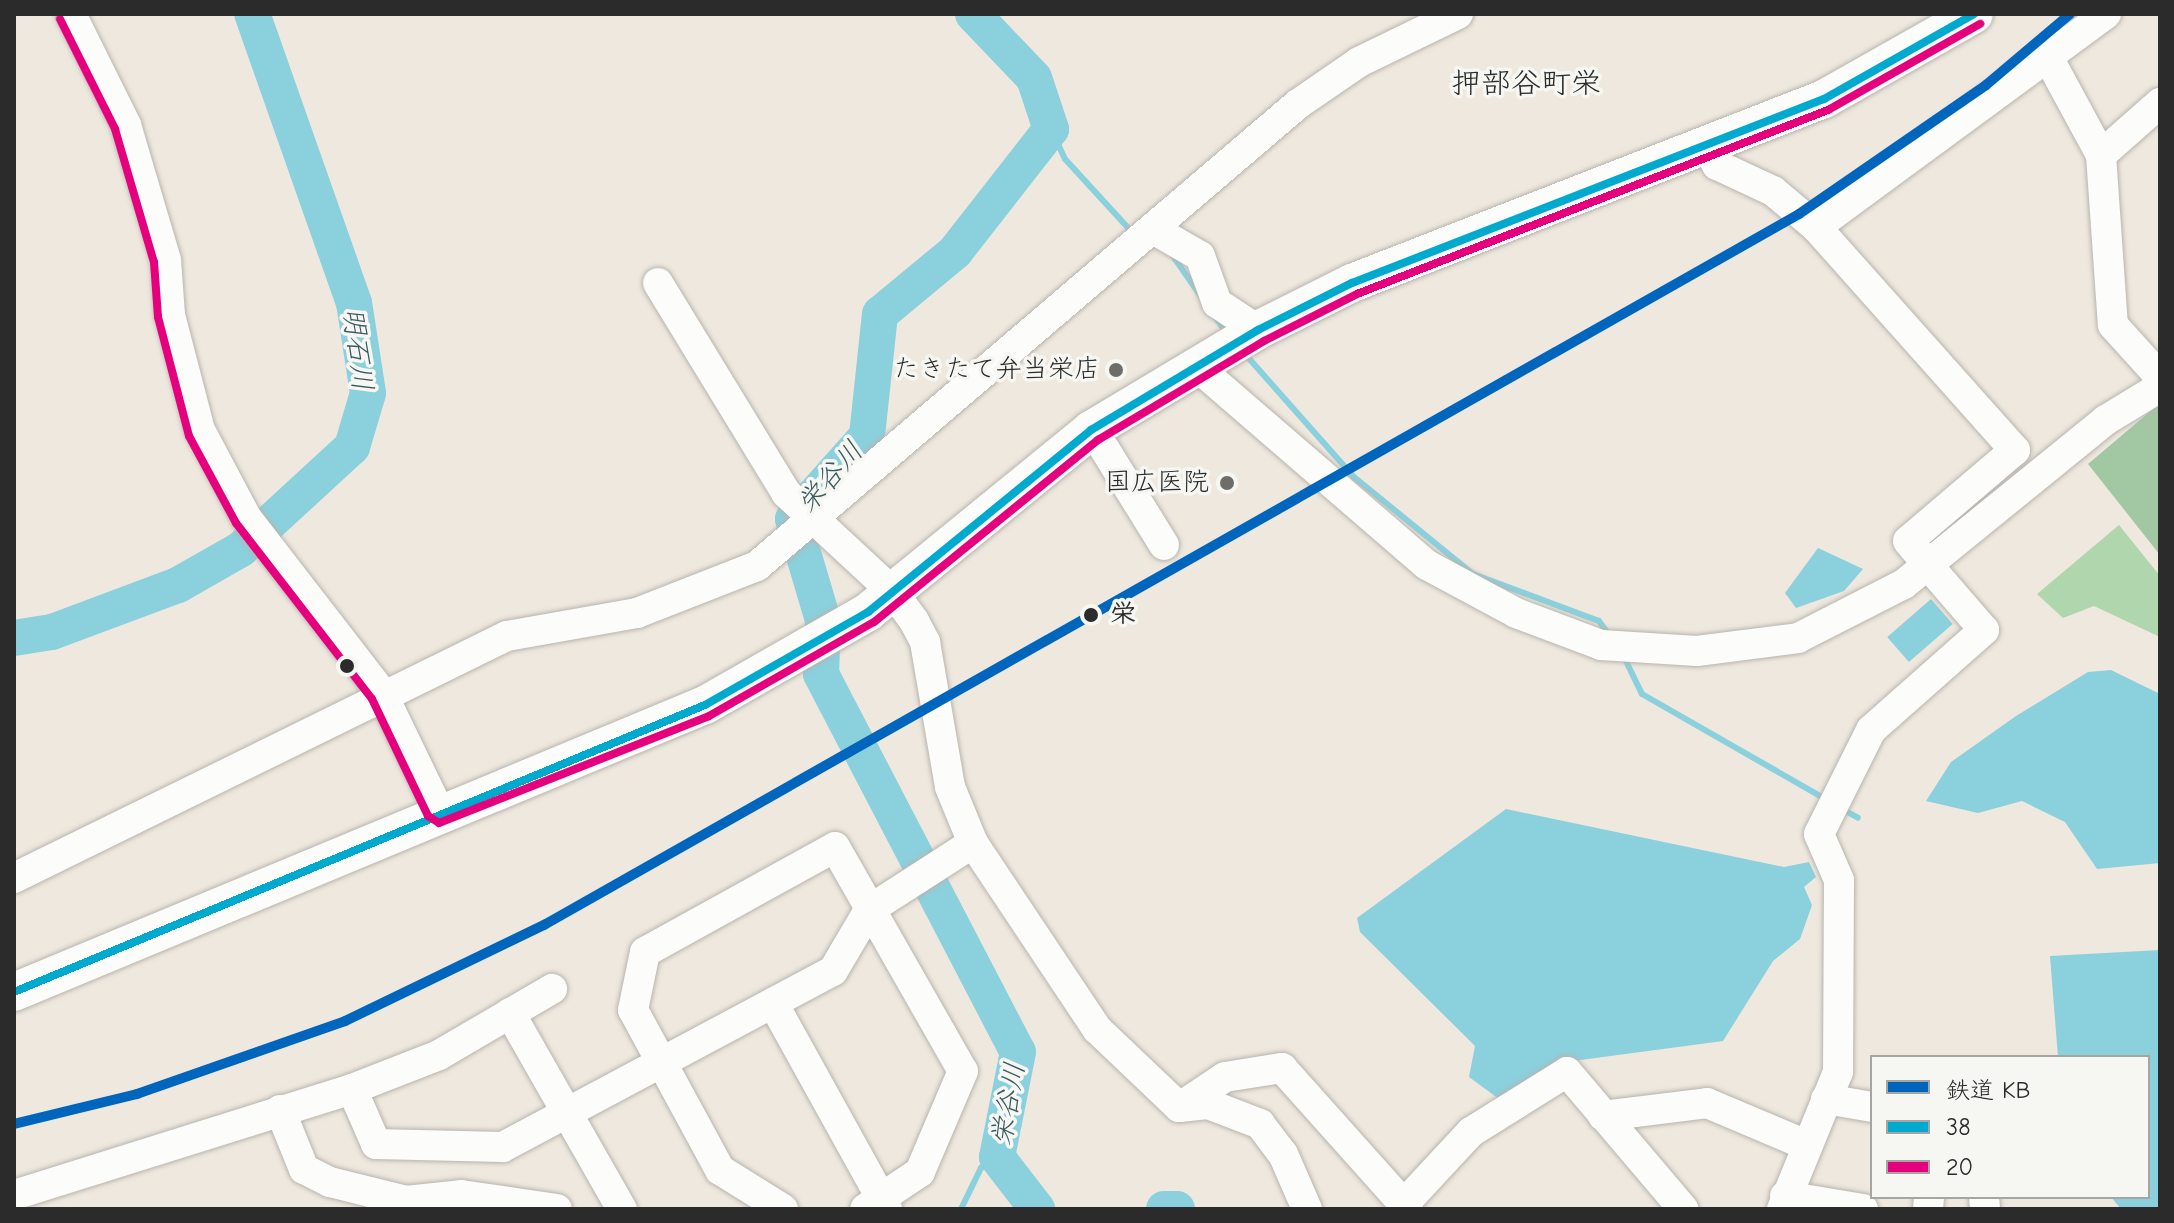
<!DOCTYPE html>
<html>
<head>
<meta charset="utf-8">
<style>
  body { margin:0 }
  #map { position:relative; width:2174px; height:1223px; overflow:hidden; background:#eee8de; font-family:"Comic Neue","Klee One",sans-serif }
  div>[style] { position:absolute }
  .green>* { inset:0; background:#afd6ad }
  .forest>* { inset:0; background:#a2c7a3 }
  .water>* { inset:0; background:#8bd0dd; transform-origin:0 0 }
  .stream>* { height:6px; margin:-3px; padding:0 3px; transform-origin:3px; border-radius:3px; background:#8bd0dd }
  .river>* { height:36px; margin:-18px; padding:0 18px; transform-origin:18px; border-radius:18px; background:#8bd0dd }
  .roads { filter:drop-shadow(0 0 2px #b8b4ae) drop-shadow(0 0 2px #b8b4ae) }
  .minor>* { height:30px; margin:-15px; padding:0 15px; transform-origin:15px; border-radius:15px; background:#fcfcfa }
  .major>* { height:38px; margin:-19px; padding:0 19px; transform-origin:19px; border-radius:19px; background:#fcfcfa }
  .bus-1>* { height:8px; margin:-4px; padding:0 4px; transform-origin:4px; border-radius:4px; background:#00a9ce }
  .bus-2>* { height:8px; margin:-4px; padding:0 4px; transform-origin:4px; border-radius:4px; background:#e5007d }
  .rail-1>* { height:10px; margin:-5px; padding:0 5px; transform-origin:5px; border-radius:5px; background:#0065bd }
  .dots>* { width:22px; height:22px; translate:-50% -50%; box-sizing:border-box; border:4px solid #f6f6f2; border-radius:50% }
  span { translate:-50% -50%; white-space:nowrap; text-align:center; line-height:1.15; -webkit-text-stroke:7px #f6f6f2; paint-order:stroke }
  .poi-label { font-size:26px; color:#2b2b2b }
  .right { translate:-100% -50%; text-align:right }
  .stop-label { font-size:26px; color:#2b2b2b; font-weight:700 }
  .left { translate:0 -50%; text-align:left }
  .water-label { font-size:28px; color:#3b5a60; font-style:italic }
  .quarter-label { font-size:30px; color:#2b2b2b }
  .frame { position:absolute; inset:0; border:16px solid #2b2b2b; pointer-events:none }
  .legend { position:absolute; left:1870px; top:1055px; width:280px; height:144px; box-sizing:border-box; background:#f6f6f2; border:2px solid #a5a5a2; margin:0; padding:10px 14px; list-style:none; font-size:24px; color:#2b2b2b }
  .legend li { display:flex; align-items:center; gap:16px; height:40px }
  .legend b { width:40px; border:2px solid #a5a5a2 }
</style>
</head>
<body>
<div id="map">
  <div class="green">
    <div style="clip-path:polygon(2119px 525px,2160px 576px,2160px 637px,2094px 606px,2063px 618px,2037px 594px)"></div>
  </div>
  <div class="forest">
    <div style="clip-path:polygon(2160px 403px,2160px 555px,2088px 464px)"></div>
  </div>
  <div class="water">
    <div style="clip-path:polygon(1818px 548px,1863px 569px,1844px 591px,1796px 608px,1785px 593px)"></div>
    <div style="left:1931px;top:599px;width:33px;height:58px;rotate:49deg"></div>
    <div style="clip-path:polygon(2111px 670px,2160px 694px,2160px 863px,2097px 869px,2065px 822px,2022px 801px,1978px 813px,1926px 801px,1951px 762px,2016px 716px,2088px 672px)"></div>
    <div style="clip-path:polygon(1506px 809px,1784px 867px,1809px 862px,1816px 877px,1804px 887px,1812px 905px,1800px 939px,1773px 961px,1723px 1041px,1558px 1063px,1499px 1099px,1469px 1077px,1475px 1046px,1360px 932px,1357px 918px)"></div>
    <div style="clip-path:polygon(2160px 950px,2160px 1209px,2121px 1209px,2111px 1197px,2148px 1197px,2148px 1057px,2058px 1057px,2050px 956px)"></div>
  </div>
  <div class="stream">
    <div style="left:1051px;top:129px;width:33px;rotate:65deg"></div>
    <div style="left:1065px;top:159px;width:99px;rotate:47.5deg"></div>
    <div style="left:1173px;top:256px;width:95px;rotate:55.3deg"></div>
    <div style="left:1245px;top:354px;width:164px;rotate:48.5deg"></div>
    <div style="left:1354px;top:477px;width:154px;rotate:39.2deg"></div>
    <div style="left:1473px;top:574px;width:134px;rotate:20.5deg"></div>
    <div style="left:1599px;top:621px;width:17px;rotate:54deg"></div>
    <div style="left:1624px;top:657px;width:41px;rotate:64.1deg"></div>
    <div style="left:1642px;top:694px;width:211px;rotate:29.8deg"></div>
    <div style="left:1842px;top:809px;width:18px;rotate:29deg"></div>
    <div style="left:961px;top:1209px;width:46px;rotate:-64deg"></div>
    <div style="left:981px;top:1168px;width:19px;rotate:-35deg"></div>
  </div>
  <div class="river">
    <div style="left:973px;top:14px;width:88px;rotate:46.4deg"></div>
    <div style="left:1034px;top:78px;width:54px;rotate:71.6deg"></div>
    <div style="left:1051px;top:129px;width:156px;rotate:128deg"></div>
    <div style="left:955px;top:252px;width:97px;rotate:140.4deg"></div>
    <div style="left:880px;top:314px;width:123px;rotate:96.1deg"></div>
    <div style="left:867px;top:436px;width:111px;rotate:131.7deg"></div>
    <div style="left:793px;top:519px;width:105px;rotate:73.5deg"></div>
    <div style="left:823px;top:620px;width:54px;rotate:92.1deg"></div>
    <div style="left:821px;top:674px;width:426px;rotate:62.5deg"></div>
    <div style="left:1018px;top:1052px;width:107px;rotate:101.3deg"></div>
    <div style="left:997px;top:1157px;width:66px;rotate:52.4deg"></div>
    <div style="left:14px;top:638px;width:38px;rotate:-9deg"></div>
    <div style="left:52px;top:632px;width:134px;rotate:-20.5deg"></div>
    <div style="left:178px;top:585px;width:73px;rotate:-29.7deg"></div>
    <div style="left:241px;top:549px;width:151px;rotate:-42.6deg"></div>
    <div style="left:352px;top:447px;width:56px;rotate:-73.5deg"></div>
    <div style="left:368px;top:393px;width:91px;rotate:-98.8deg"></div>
    <div style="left:354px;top:303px;width:306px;rotate:-109.4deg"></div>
    <div style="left:1164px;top:1209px;width:13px"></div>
  </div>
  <div class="roads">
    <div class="minor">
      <div style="left:71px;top:14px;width:124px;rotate:63.6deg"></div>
      <div style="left:126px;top:125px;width:141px;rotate:73.5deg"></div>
      <div style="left:166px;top:260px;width:55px;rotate:85.8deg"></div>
      <div style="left:170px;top:315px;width:119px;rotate:75.4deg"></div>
      <div style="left:200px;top:430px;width:98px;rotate:62.1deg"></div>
      <div style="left:246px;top:517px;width:222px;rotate:52.3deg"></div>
      <div style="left:382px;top:693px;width:131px;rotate:64.2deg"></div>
      <div style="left:2050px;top:61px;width:107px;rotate:61.5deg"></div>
      <div style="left:2101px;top:155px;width:170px;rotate:86deg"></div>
      <div style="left:2113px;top:325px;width:70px;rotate:47.9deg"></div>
      <div style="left:1706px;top:146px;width:22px;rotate:60deg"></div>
      <div style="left:1717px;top:165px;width:62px;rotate:24.9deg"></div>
      <div style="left:1773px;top:191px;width:56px;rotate:39.9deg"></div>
      <div style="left:1816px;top:227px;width:299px;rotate:48.3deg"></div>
      <div style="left:2015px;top:450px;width:140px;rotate:139.6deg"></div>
      <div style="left:1908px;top:541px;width:31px;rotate:50deg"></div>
      <div style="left:2101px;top:155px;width:79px;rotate:-41.4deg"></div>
      <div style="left:1816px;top:227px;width:360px;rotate:-36.3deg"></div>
      <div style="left:1153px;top:229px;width:54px;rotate:29.9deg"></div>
      <div style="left:1200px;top:256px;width:50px;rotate:70.1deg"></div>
      <div style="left:1217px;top:303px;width:49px;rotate:33.4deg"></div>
      <div style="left:658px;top:283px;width:246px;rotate:58.6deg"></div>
      <div style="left:786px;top:493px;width:146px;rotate:42.8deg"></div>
      <div style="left:893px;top:592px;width:36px;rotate:54deg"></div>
      <div style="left:914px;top:621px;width:24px;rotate:62deg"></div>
      <div style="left:925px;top:642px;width:147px;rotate:80.2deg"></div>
      <div style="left:950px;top:787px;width:61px;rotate:67.7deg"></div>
      <div style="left:973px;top:843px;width:224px;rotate:56.3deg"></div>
      <div style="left:1097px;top:1029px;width:113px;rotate:43.6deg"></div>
      <div style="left:1179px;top:1107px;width:29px;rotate:-6deg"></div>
      <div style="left:1208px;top:1104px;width:56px;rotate:21deg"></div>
      <div style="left:1260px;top:1124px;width:38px;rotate:53deg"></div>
      <div style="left:1283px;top:1154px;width:60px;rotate:66.4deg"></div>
      <div style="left:1195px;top:365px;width:306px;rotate:40.8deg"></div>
      <div style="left:1427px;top:565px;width:101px;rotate:28.3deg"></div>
      <div style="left:1516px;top:613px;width:91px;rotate:20.6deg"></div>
      <div style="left:1601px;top:645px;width:96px;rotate:3.6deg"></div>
      <div style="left:1697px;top:651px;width:102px;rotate:-7.3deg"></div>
      <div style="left:1798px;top:638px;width:119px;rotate:-27deg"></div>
      <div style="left:1904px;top:584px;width:260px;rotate:-39.1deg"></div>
      <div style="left:2106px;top:420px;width:63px;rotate:-31.4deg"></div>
      <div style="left:1104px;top:448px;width:114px;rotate:58.3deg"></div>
      <div style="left:14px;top:878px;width:549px;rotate:-26.15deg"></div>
      <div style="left:507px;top:636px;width:132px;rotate:-10deg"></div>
      <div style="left:637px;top:613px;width:129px;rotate:-21.4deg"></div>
      <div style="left:757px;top:566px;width:711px;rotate:-40.5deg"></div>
      <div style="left:1298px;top:104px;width:74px;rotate:-34.5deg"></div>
      <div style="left:1359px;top:62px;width:110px;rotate:-25.9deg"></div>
      <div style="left:773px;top:1003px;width:235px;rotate:61deg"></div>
      <div style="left:510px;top:1013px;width:226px;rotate:60.3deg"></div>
      <div style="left:352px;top:1089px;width:60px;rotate:66.4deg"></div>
      <div style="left:376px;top:1144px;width:127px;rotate:1.4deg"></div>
      <div style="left:503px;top:1147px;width:374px;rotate:-28.1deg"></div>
      <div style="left:833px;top:971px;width:71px;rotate:-59.5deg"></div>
      <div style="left:869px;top:910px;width:124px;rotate:-32.8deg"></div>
      <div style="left:1826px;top:1099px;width:47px;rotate:9.9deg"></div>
      <div style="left:1180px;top:1107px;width:54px;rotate:-33.7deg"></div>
      <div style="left:1225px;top:1077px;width:58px;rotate:-9deg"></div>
      <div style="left:1282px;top:1068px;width:189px;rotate:48.2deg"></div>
      <div style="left:280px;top:1110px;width:64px;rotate:67.9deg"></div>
      <div style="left:304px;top:1169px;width:29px;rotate:27deg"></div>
      <div style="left:330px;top:1182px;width:78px;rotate:14deg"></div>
      <div style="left:406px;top:1201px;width:55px;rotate:-6.2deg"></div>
      <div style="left:461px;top:1195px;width:97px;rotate:8.3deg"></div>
      <div style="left:1603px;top:1116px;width:105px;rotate:-7.1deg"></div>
      <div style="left:1707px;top:1103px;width:105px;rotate:22.9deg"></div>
      <div style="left:14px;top:1195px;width:354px;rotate:-17.4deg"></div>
      <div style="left:352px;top:1089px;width:93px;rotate:-21.3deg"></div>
      <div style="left:439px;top:1055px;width:131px;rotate:-30.3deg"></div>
      <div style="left:1785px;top:1196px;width:79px;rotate:9.5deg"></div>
      <div style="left:1984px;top:1197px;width:12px;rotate:85deg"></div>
      <div style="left:1404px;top:1204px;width:98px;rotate:-47.1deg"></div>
      <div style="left:1471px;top:1132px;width:113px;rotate:-32deg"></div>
      <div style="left:1567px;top:1072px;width:180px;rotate:49.7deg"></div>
      <div style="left:783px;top:1209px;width:74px;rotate:-148.2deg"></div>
      <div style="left:720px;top:1170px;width:182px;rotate:-118.5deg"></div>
      <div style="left:633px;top:1010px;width:59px;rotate:-78.3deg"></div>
      <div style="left:645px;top:952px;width:217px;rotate:-28.9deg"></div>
      <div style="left:835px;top:847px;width:258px;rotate:60.3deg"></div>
      <div style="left:963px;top:1071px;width:110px;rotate:113.1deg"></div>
      <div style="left:920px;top:1172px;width:66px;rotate:146.1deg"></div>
      <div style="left:1782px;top:1209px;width:148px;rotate:-67.8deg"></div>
      <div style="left:1838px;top:1072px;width:192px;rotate:-89.7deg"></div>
      <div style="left:1839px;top:880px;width:50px;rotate:-113.5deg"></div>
      <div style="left:1819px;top:834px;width:116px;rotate:-63.4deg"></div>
      <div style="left:1871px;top:730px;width:151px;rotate:-41.5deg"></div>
      <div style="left:1984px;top:630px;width:78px;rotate:-130.8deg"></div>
      <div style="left:1928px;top:1209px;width:12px;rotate:-85deg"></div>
    </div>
    <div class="major">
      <div style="left:14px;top:992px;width:748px;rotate:-22.56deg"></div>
      <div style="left:705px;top:705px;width:188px;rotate:-29.7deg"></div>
      <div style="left:868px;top:612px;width:288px;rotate:-39.2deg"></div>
      <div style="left:1091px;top:430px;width:195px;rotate:-30.9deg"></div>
      <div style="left:1258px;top:330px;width:105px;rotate:-26.6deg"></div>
      <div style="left:1352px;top:283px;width:507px;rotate:-21.3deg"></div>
      <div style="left:1824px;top:99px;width:172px;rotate:-29.5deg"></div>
    </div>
  </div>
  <div class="bus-1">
    <div style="left:14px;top:992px;width:748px;rotate:-22.56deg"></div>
    <div style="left:705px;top:705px;width:188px;rotate:-29.7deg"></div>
    <div style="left:868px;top:612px;width:288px;rotate:-39.2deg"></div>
    <div style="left:1091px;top:430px;width:195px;rotate:-30.9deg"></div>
    <div style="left:1258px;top:330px;width:105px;rotate:-26.6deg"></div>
    <div style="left:1352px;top:283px;width:507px;rotate:-21.3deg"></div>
    <div style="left:1824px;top:99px;width:172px;rotate:-29.5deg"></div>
  </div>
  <div class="bus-2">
    <div style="left:60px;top:19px;width:123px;rotate:63.4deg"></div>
    <div style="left:115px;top:129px;width:139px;rotate:73.7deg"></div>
    <div style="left:154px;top:262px;width:55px;rotate:85.8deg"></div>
    <div style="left:158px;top:317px;width:123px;rotate:75.4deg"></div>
    <div style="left:189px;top:436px;width:99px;rotate:61.6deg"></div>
    <div style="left:236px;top:523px;width:222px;rotate:52.3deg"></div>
    <div style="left:372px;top:699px;width:130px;rotate:64.4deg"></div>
    <div style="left:428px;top:816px;width:13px;rotate:32deg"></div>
    <div style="left:439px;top:823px;width:290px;rotate:-21.6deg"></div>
    <div style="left:709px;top:716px;width:190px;rotate:-29.7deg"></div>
    <div style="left:874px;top:622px;width:289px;rotate:-39.1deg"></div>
    <div style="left:1098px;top:440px;width:193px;rotate:-30.8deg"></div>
    <div style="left:1264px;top:341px;width:104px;rotate:-26.8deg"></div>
    <div style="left:1357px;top:294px;width:506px;rotate:-21.34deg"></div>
    <div style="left:1828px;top:110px;width:175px;rotate:-29.5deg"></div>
  </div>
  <div class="rail-1">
    <div style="left:14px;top:1124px;width:127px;rotate:-13.7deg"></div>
    <div style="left:137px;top:1094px;width:220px;rotate:-19.3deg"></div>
    <div style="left:345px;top:1021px;width:221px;rotate:-25.8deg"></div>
    <div style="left:544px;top:925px;width:1442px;rotate:-29.53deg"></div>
    <div style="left:1799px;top:214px;width:227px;rotate:-34.6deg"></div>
    <div style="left:1986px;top:85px;width:110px;rotate:-40.2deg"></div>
  </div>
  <div class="dots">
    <div style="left:1116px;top:370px;background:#6f6d6a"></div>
    <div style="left:1227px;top:483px;background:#6f6d6a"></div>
    <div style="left:1091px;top:615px;background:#2b2b2b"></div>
    <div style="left:347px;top:666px;background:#2b2b2b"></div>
  </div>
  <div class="poi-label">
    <span class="right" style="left:1100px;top:370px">たきたて弁当栄店</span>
    <span class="right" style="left:1209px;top:483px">国広医院</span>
  </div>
  <div class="stop-label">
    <span class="left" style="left:1110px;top:615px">栄</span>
  </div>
  <div class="water-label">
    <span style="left:358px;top:349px;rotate:83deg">明石川</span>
    <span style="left:830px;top:477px;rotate:-49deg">栄谷川</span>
    <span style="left:1008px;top:1104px;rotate:-80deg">栄谷川</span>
  </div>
  <div class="quarter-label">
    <span style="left:1526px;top:84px">押部谷町栄</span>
  </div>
  <div class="frame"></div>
  <ul class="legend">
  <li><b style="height:10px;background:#0065bd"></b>鉄道 KB</li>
  <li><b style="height:10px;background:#00a9ce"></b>38</li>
  <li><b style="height:10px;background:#e5007d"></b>20</li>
  </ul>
</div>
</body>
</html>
